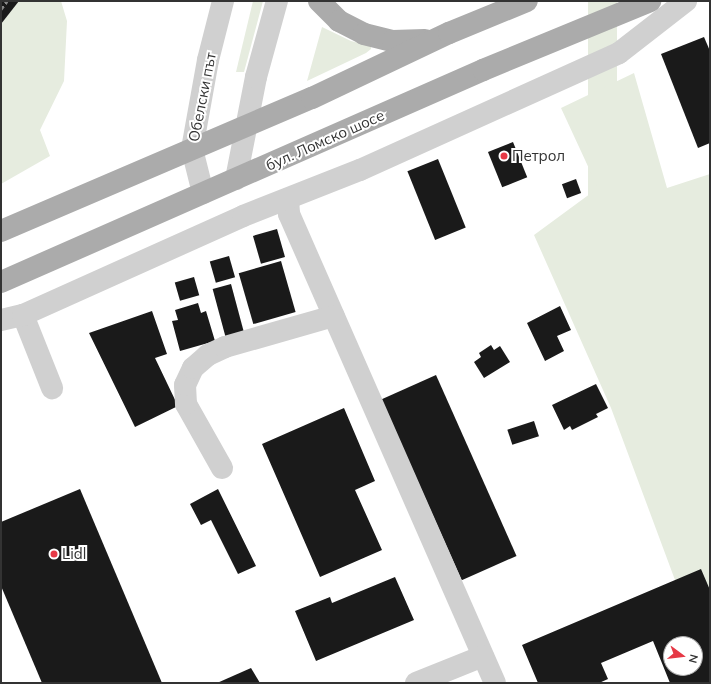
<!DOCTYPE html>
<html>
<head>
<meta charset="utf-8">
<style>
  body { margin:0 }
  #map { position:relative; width:711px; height:684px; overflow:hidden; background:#fff; font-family:Mulish,sans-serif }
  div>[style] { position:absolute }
  .green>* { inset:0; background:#e6ecdf; transform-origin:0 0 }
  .building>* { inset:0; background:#1a1a1a; transform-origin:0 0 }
  .minor>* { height:22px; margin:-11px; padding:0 11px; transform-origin:11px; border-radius:11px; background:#d0d0d0 }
  .major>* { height:22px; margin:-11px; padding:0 11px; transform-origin:11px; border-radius:11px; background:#ababab }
  .rail>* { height:3px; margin-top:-1.5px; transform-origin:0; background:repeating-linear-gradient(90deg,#888 0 4px,transparent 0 7px) }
  .dots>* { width:11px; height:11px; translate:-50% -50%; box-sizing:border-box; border:2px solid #fff; border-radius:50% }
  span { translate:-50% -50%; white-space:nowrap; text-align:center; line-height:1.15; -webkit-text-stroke:4px #fff; paint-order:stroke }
  .street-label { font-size:15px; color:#333 }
  .poi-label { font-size:15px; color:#333 }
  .left { translate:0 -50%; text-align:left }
  .frame { position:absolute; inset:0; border:2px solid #333; pointer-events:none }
  .north { position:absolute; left:663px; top:636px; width:40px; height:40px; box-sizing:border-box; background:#fff; border:1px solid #adadad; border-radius:50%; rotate:105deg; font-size:11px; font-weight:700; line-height:16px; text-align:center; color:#333 }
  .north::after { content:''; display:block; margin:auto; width:14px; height:18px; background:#e63946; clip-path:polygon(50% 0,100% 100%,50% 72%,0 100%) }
</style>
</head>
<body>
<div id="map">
  <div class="green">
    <div style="clip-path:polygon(18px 1px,61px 1px,67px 21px,64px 81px,40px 130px,50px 156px,1px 184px,1px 24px)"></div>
    <div style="clip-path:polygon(253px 1px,263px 1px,244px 72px,236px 72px)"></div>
    <div style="left:588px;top:1px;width:29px;height:297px"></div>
    <div style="clip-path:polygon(322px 27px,351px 41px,371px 46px,371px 49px,366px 53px,307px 81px)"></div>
    <div style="clip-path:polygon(634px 73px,667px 188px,710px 174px,710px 641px,683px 577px,675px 580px,611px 408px,534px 235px,598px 188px,561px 108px)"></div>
  </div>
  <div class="building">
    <div style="clip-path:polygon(1px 1px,19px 1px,1px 24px)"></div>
    <div style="clip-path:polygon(704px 37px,710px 51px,710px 143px,698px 148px,661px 54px)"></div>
    <div style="left:513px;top:142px;width:38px;height:27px;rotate:68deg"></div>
    <div style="left:438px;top:159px;width:74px;height:33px;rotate:68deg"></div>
    <div style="left:576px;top:179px;width:15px;height:15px;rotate:70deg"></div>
    <div style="left:277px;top:229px;width:29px;height:25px;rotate:74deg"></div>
    <div style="left:229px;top:256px;width:22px;height:20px;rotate:74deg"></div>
    <div style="left:281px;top:261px;width:53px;height:44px;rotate:74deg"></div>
    <div style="left:194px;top:277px;width:19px;height:20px;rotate:74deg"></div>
    <div style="left:231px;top:284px;width:53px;height:19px;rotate:75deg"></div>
    <div style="clip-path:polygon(198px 303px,201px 313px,206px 311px,215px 341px,180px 351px,172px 321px,178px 320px,175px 310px)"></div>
    <div style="clip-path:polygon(560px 306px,571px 330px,557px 336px,564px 351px,545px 361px,527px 323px)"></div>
    <div style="clip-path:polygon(152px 311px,167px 354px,155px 358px,178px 406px,135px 427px,89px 333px)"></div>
    <div style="clip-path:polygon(491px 345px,494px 350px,500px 346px,510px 362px,484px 378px,474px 362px,481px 357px,479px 353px)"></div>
    <div style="left:436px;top:375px;width:198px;height:60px;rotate:66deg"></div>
    <div style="clip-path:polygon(596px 384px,608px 408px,596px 414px,598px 417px,572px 430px,570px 426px,564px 430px,552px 405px)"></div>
    <div style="clip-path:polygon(344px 408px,375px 481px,355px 490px,382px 550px,320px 577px,262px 444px)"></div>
    <div style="left:534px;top:421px;width:16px;height:28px;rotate:72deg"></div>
    <div style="clip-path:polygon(80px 489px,162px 683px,42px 683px,1px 586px,1px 522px)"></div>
    <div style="clip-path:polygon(218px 489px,256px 566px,238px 574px,211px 520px,201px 525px,190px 504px)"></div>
    <div style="clip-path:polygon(evenodd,701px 569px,710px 590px,710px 683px,670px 683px,653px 641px,601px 663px,608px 679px,599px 683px,538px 683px,522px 645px,701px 569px,671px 644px,695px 644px,695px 668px,671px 668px,671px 644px)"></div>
    <div style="clip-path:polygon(395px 577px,414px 620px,316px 661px,295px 611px,330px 597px,332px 603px)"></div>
    <div style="clip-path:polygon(251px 668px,260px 683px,217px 683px)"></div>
  </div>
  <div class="minor">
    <div style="left:236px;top:179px;width:104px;rotate:-78.9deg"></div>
    <div style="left:256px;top:77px;width:79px;rotate:-74.6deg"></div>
    <div style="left:203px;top:193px;width:45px;rotate:-104deg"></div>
    <div style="left:192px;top:149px;width:90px;rotate:-79.8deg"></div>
    <div style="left:208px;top:60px;width:61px;rotate:-75.7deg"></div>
    <div style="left:288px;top:199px;width:15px;rotate:86deg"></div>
    <div style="left:289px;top:214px;width:512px;rotate:66.29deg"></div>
    <div style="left:23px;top:315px;width:79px;rotate:68.3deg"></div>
    <div style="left:1px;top:320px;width:23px;rotate:-13deg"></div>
    <div style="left:23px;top:315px;width:241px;rotate:-24.2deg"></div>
    <div style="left:243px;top:216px;width:126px;rotate:-21.5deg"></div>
    <div style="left:360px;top:170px;width:284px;rotate:-24.3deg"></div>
    <div style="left:619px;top:53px;width:85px;rotate:-37.8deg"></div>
    <div style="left:222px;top:468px;width:73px;rotate:-119.4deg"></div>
    <div style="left:186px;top:404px;width:19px;rotate:-93deg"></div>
    <div style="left:185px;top:385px;width:19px;rotate:-65deg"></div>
    <div style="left:193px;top:368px;width:20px;rotate:-41deg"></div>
    <div style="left:208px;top:355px;width:19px;rotate:-25deg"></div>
    <div style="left:225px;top:347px;width:113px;rotate:-15.9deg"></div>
    <div style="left:416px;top:683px;width:72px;rotate:-21.9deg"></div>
  </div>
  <div class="major">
    <div style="left:319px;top:1px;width:28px;rotate:45deg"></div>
    <div style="left:339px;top:21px;width:28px;rotate:27deg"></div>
    <div style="left:364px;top:34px;width:30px;rotate:14deg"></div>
    <div style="left:393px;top:41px;width:32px;rotate:-2deg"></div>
    <div style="left:1px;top:231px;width:338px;rotate:-23.2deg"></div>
    <div style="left:312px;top:98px;width:152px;rotate:-25.4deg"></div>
    <div style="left:449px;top:33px;width:84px;rotate:-22.3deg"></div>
    <div style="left:1px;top:282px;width:527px;rotate:-23.74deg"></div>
    <div style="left:483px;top:70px;width:181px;rotate:-22.4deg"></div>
  </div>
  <div class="rail">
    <div style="left:1px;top:9px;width:10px;rotate:-53deg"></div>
  </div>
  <div class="dots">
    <div style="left:504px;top:156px;background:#e63946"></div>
    <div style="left:54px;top:554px;background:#e63946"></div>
  </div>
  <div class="street-label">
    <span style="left:202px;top:97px;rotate:-79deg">Обелски път</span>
    <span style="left:325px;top:140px;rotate:-24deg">бул. Ломско шосе</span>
  </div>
  <div class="poi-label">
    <span class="left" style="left:512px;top:156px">Петрол</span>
    <span class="left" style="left:62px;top:554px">Lidl</span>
  </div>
  <div class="frame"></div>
  <div class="north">N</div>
</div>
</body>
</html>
